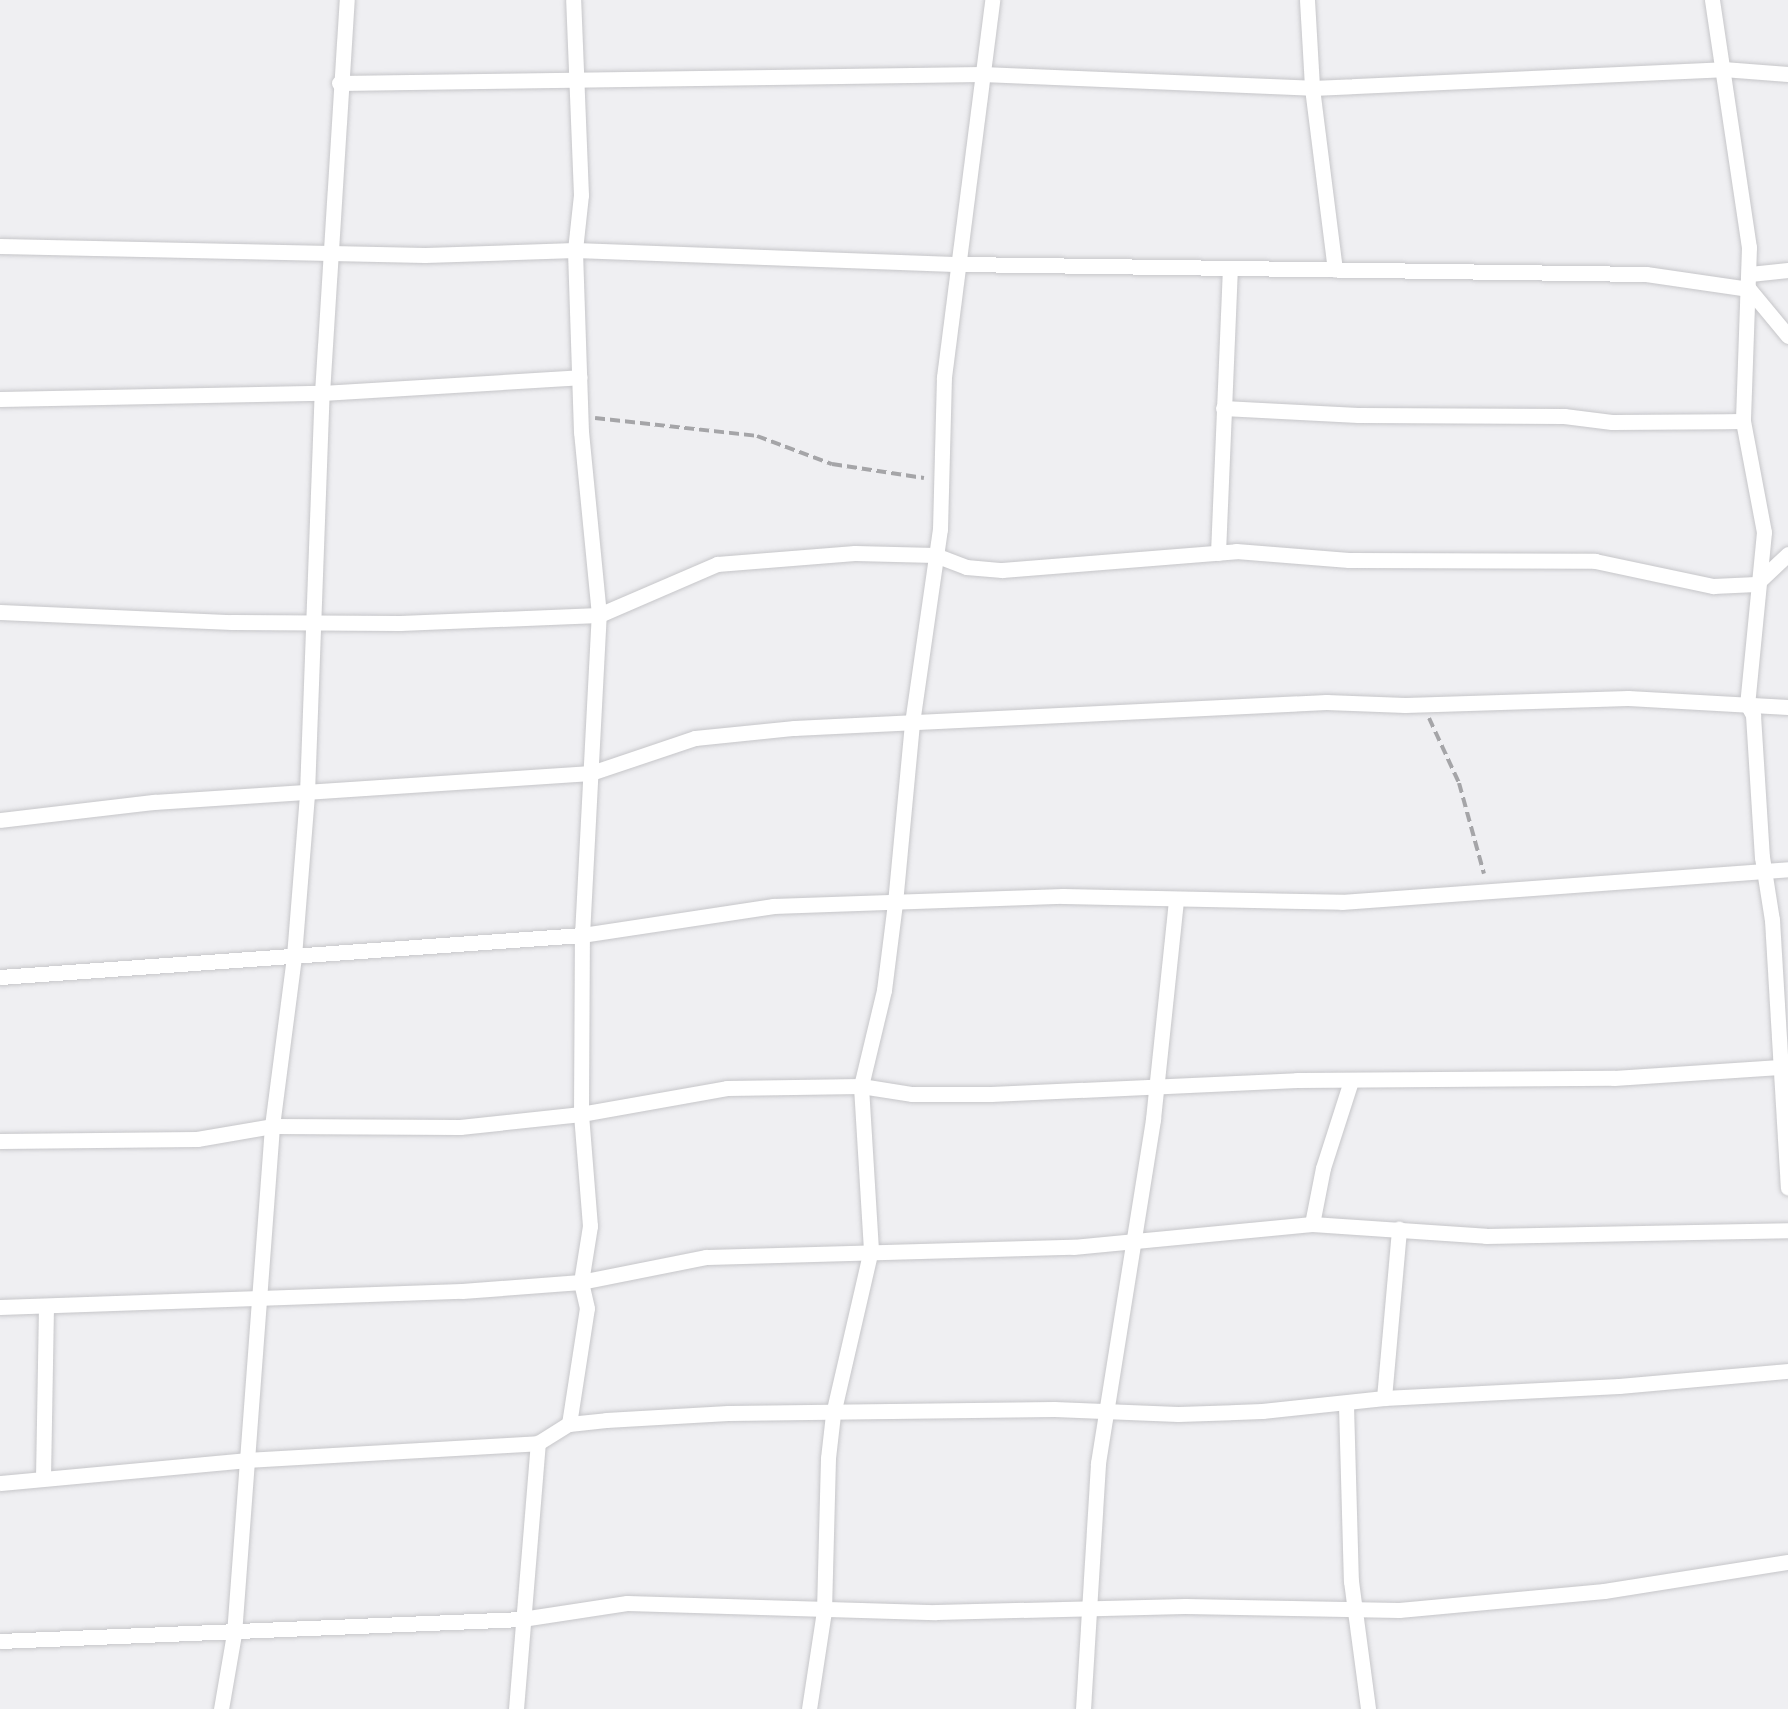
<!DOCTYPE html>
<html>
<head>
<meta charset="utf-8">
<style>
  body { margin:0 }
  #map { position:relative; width:1788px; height:1709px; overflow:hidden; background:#efeff2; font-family:"Crimson Pro",serif }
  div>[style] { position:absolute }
  .path>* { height:4px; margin-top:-2px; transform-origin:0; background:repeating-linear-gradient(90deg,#a5a5a8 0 10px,transparent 0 15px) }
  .roads { filter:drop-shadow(0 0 2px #c6c6c9) drop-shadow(0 0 2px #c6c6c9) }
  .minor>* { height:15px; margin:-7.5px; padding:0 7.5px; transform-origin:7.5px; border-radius:7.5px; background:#fff }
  span { translate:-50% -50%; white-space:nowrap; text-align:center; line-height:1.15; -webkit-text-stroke:10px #efeff2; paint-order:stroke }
</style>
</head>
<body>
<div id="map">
  <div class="path">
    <div style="left:595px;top:418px;width:163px;rotate:6.3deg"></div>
    <div style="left:757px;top:436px;width:80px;rotate:20.5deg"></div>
    <div style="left:832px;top:464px;width:93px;rotate:8.7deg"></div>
    <div style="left:1429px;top:718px;width:72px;rotate:65.2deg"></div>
    <div style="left:1459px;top:783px;width:94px;rotate:74.6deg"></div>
  </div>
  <div class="roads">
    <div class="minor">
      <div style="left:1307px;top:0;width:88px;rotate:86.7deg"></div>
      <div style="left:1312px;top:88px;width:183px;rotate:82.8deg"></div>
      <div style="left:1712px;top:0;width:250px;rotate:81.5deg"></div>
      <div style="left:1749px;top:247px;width:174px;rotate:92deg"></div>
      <div style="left:1743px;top:421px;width:113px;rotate:79.3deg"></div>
      <div style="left:1764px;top:532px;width:173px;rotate:95.6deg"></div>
      <div style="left:1747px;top:704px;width:13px;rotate:61deg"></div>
      <div style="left:1753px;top:715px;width:142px;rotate:86.4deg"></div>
      <div style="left:1762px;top:857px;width:64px;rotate:81deg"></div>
      <div style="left:1772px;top:920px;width:268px;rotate:86.6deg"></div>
      <div style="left:339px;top:83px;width:643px;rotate:-0.8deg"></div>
      <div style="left:982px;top:74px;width:330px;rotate:2.4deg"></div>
      <div style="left:1312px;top:88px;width:411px;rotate:-2.6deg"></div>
      <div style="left:1723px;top:69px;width:65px;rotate:4.4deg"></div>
      <div style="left:0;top:246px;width:425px;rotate:1.2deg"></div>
      <div style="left:425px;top:255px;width:150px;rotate:-1.9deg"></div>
      <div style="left:575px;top:250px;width:386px;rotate:2.1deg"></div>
      <div style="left:961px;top:264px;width:685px;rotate:0.84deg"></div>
      <div style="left:1646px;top:274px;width:104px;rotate:8.3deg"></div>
      <div style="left:1749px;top:289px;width:61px;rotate:50.3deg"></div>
      <div style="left:1750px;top:274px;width:38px;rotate:-6deg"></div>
      <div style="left:0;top:399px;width:322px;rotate:-1.1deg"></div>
      <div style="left:322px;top:393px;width:258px;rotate:-3.5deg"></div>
      <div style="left:1223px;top:408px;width:135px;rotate:3deg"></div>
      <div style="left:1358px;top:415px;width:206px;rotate:0.3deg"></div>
      <div style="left:1564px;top:416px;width:48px;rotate:7.1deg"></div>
      <div style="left:1612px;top:422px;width:131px;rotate:-0.4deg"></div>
      <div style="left:1218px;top:553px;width:284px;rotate:-87.6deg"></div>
      <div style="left:0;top:612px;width:232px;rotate:2.5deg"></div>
      <div style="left:232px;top:622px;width:168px;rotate:0.3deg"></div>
      <div style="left:400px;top:623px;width:199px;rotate:-2.3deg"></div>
      <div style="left:599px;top:615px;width:129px;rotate:-23.4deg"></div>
      <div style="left:717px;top:564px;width:138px;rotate:-4.6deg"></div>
      <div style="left:855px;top:553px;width:80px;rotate:1.4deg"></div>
      <div style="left:935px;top:555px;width:33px;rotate:21deg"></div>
      <div style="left:966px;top:567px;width:36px;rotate:5deg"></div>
      <div style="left:1002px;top:570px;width:235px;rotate:-4.6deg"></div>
      <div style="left:1236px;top:551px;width:113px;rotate:4.6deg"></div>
      <div style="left:1349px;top:560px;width:246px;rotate:0.2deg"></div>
      <div style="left:1595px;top:561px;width:121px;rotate:12deg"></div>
      <div style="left:1713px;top:586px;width:43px;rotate:-2.7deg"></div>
      <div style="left:1756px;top:584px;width:44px;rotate:-43.2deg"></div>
      <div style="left:0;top:820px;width:155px;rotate:-6.7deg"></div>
      <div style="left:154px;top:802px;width:438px;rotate:-3.8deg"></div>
      <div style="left:591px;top:773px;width:110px;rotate:-18.6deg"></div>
      <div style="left:695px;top:738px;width:100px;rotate:-5.8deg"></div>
      <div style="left:794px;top:728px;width:533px;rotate:-2.8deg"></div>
      <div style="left:1326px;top:702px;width:79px;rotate:2.2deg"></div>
      <div style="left:1405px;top:705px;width:223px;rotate:-1.8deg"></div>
      <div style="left:1628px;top:698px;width:160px;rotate:3.2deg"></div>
      <div style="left:0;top:977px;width:584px;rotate:-4.13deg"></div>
      <div style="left:582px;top:935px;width:193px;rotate:-8.6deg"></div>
      <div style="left:773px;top:906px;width:290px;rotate:-2deg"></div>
      <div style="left:1063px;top:896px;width:279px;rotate:1.2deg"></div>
      <div style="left:1342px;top:902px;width:447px;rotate:-4.2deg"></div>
      <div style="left:0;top:1141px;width:197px;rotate:-0.6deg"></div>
      <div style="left:197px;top:1139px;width:76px;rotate:-9.8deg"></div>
      <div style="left:272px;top:1126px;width:188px;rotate:0.3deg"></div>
      <div style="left:460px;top:1127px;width:122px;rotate:-6.1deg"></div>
      <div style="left:581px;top:1114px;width:148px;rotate:-10.1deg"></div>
      <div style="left:727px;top:1088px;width:134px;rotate:-0.9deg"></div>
      <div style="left:861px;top:1086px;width:52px;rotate:8.9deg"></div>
      <div style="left:912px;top:1094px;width:79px"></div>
      <div style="left:991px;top:1094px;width:306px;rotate:-2.6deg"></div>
      <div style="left:1297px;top:1080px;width:317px;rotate:-0.4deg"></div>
      <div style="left:1614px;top:1078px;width:166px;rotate:-3.8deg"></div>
      <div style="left:1312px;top:1224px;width:57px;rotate:-78.9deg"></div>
      <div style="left:1323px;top:1168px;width:91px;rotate:-72.2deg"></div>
      <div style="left:0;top:1307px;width:462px;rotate:-2deg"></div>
      <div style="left:462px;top:1291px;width:119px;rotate:-4.3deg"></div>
      <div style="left:581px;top:1282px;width:127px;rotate:-11.3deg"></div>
      <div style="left:706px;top:1257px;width:367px;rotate:-1.6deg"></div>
      <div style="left:1073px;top:1247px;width:240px;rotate:-5.5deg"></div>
      <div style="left:1312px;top:1224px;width:174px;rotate:3.9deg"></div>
      <div style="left:1486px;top:1236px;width:302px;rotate:-1.1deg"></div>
      <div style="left:1384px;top:1398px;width:170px;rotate:-84.9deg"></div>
      <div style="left:1346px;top:1405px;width:176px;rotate:88.4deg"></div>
      <div style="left:1351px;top:1581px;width:129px;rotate:82.4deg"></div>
      <div style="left:569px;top:1424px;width:117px;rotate:-81.2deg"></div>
      <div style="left:587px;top:1308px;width:27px;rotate:-103deg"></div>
      <div style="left:581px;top:1282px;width:57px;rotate:-80.9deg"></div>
      <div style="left:590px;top:1226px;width:112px;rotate:-94.6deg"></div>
      <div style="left:581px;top:1114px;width:179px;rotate:-89.7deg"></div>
      <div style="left:582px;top:935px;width:320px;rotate:-87deg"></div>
      <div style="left:599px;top:615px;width:184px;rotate:-95.6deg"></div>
      <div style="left:581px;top:432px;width:182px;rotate:-91.9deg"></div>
      <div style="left:575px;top:250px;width:55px;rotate:-83.8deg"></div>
      <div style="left:581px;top:195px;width:195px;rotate:-92.3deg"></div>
      <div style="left:43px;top:1478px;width:172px;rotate:-89deg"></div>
      <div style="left:0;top:1483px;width:247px;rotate:-5.3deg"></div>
      <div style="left:246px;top:1460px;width:292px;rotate:-3.3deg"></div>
      <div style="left:538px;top:1443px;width:36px;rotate:-32deg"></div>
      <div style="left:569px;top:1424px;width:37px;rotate:-6deg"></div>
      <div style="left:606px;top:1420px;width:122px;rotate:-3.3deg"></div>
      <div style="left:728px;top:1413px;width:326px;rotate:-0.7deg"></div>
      <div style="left:1054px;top:1409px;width:124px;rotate:2.3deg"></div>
      <div style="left:1178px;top:1414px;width:84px;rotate:-2deg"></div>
      <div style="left:1262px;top:1411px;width:123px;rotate:-6.1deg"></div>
      <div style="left:1384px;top:1398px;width:235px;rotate:-2.9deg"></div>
      <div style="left:1619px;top:1386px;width:170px;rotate:-5.1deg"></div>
      <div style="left:0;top:1641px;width:522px;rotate:-2.41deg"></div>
      <div style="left:522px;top:1619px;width:106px;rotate:-8.7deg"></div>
      <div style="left:627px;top:1603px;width:309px;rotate:1.7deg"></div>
      <div style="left:936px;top:1612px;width:249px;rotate:-1.4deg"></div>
      <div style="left:1185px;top:1606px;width:214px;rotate:1.1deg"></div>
      <div style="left:1399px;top:1610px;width:206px;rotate:-5.3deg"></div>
      <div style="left:1604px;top:1591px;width:186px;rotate:-9deg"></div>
      <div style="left:221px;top:1709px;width:76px;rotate:-80.2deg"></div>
      <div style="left:234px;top:1634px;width:509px;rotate:-85.72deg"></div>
      <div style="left:272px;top:1126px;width:171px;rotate:-82.6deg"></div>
      <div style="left:294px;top:956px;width:164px;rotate:-85.4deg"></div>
      <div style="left:307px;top:793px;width:400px;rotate:-87.9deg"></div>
      <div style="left:322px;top:393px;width:394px;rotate:-86.4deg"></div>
      <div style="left:516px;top:1709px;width:267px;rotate:-85.3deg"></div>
      <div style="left:809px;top:1709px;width:99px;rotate:-81.3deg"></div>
      <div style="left:824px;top:1611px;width:153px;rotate:-88.5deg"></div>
      <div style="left:828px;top:1458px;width:44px;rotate:-83.5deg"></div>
      <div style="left:833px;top:1414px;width:168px;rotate:-77deg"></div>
      <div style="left:871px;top:1250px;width:164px;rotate:-93.5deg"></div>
      <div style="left:861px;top:1086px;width:99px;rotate:-76.5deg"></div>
      <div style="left:884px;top:990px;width:88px;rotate:-82.8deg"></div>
      <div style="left:895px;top:903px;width:181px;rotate:-84.6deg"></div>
      <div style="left:912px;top:723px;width:196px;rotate:-81.8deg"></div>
      <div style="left:940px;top:529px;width:152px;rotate:-88.5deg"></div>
      <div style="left:944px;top:377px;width:380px;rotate:-82.7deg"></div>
      <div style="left:1083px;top:1709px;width:246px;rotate:-86.5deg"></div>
      <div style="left:1098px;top:1463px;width:348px;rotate:-80.9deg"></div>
      <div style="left:1153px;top:1119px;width:220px;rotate:-84deg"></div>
    </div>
  </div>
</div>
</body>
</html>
